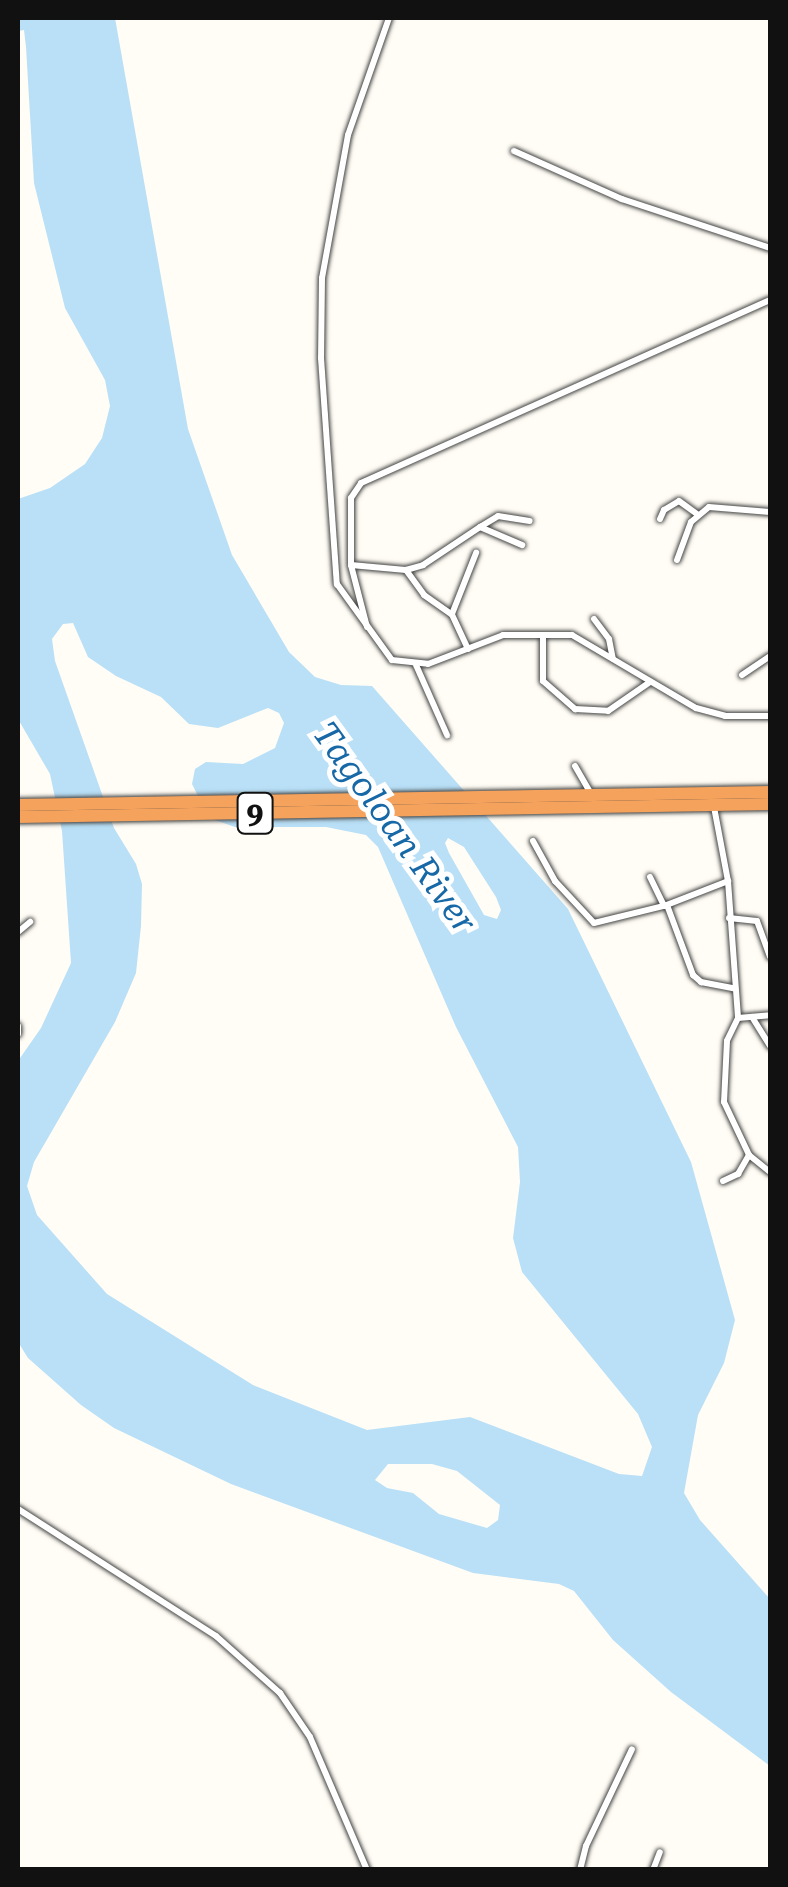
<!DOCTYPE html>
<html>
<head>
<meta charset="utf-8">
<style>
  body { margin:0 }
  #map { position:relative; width:788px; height:1887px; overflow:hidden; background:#fffdf5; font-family:"Roboto Serif",serif }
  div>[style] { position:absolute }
  .water>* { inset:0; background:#b9e0f7 }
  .roads { filter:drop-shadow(0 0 2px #444) drop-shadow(0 0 2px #444) }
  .street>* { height:6px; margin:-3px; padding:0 3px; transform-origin:3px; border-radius:3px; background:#fff }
  .highway>* { height:12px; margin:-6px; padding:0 6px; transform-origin:6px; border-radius:6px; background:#f5a25d }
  span { translate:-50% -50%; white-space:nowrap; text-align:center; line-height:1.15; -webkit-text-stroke:10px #fff; paint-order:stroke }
  .shield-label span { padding:2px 8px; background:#fff; border:2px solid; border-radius:8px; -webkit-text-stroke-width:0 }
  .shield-label { font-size:30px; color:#111; font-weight:700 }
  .water-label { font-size:35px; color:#1768a6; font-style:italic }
  .frame { position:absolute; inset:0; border:20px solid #111; pointer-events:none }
</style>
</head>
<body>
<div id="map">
  <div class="water">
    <div style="clip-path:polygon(evenodd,18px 18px,115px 18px,188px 429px,232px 555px,289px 652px,315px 677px,341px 685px,372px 686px,568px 909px,691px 1162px,735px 1320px,724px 1363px,698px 1415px,684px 1493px,700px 1520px,770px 1599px,770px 1766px,671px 1692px,613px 1640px,574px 1591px,559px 1584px,473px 1573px,231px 1484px,114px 1428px,81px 1405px,28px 1358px,18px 1342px,18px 1061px,41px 1028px,71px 963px,62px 831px,50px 774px,18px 719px,18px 499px,50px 488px,85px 464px,102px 438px,110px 406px,105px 380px,65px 308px,34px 183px,26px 47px,24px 30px,18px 31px,18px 18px,73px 623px,88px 657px,116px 676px,161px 697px,189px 724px,218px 728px,268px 708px,279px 713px,284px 723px,275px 748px,243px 764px,206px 762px,195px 769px,192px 784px,209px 818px,235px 827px,326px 827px,366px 835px,378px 847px,456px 1027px,518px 1147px,520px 1182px,513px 1238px,522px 1272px,638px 1414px,652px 1447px,642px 1476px,619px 1474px,470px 1417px,367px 1430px,253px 1385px,107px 1294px,37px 1215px,27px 1186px,34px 1162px,115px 1022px,136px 973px,141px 926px,142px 884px,136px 864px,114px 828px,55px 661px,52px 639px,63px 624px,73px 623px,18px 18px,448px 838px,464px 847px,496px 897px,501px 910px,497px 919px,484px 915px,449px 853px,445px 843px,448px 838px,18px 18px,388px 1464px,432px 1464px,457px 1471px,500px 1505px,498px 1520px,487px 1528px,439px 1514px,413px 1493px,387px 1488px,375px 1480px,388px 1464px)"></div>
  </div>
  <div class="roads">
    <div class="street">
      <div style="left:389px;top:18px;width:124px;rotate:109.3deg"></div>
      <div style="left:348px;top:135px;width:145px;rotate:100.3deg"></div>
      <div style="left:322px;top:278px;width:80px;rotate:90.7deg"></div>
      <div style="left:321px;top:358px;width:227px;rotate:86deg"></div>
      <div style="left:337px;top:584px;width:94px;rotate:54.1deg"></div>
      <div style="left:392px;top:660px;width:36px;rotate:6deg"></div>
      <div style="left:428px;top:664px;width:80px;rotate:-21.1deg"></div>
      <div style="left:503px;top:635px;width:69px"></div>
      <div style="left:572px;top:635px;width:144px;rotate:30.5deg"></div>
      <div style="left:696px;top:708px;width:30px;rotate:15deg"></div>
      <div style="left:725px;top:716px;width:45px"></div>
      <div style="left:514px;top:151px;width:118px;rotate:24deg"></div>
      <div style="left:622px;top:199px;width:156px;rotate:18.3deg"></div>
      <div style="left:660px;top:519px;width:10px;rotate:-66deg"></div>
      <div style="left:664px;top:510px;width:17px;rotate:-31deg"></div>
      <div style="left:679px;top:501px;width:22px;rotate:36deg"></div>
      <div style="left:480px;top:527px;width:21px;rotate:-31deg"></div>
      <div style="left:498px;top:516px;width:32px;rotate:9deg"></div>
      <div style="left:677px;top:560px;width:40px;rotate:-69.8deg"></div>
      <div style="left:691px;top:522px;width:23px;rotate:-40deg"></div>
      <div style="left:709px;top:507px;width:61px;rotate:4.7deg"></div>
      <div style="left:351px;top:565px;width:55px;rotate:5.2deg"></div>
      <div style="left:406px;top:570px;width:18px;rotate:-16deg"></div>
      <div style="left:423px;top:565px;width:69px;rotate:-33.7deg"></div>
      <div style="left:480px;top:527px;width:46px;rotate:23.2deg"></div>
      <div style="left:406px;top:570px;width:31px;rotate:54deg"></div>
      <div style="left:424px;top:595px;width:33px;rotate:35deg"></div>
      <div style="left:594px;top:619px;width:25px;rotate:53deg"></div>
      <div style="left:609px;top:639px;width:20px;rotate:79deg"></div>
      <div style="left:367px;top:627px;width:64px;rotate:-104.5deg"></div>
      <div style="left:351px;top:565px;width:67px;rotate:-90deg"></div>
      <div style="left:351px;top:498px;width:18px;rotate:-56deg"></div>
      <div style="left:361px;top:483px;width:448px;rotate:-24.1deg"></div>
      <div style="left:543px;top:636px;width:45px;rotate:90deg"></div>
      <div style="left:543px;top:681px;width:43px;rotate:41.2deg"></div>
      <div style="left:575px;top:709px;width:33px;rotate:3deg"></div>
      <div style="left:608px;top:711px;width:51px;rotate:-34.6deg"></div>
      <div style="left:468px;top:649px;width:38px;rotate:-115deg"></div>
      <div style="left:452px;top:614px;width:66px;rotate:-68.5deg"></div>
      <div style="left:416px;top:665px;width:77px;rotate:66.1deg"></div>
      <div style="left:742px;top:675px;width:34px;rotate:-34deg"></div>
      <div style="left:575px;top:766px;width:32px;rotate:60deg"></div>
      <div style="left:714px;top:807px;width:75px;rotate:79.3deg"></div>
      <div style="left:728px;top:881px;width:137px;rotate:85.8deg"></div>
      <div style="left:738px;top:1018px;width:32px;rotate:-5deg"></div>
      <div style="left:533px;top:841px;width:46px;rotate:61.2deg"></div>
      <div style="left:555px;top:881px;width:57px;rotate:47.1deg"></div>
      <div style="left:594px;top:923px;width:72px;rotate:-13.7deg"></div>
      <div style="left:664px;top:906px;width:69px;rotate:-21.3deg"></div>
      <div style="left:650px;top:877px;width:32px;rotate:64deg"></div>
      <div style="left:667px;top:905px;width:75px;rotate:69.6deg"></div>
      <div style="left:693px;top:975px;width:11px;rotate:41deg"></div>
      <div style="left:701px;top:982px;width:33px;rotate:11deg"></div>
      <div style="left:729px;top:918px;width:28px;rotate:6deg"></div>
      <div style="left:757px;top:921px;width:38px;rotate:70deg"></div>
      <div style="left:18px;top:932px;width:16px;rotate:-40deg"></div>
      <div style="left:752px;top:1017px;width:34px;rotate:58deg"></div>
      <div style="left:738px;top:1018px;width:25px;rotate:116deg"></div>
      <div style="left:727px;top:1041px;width:61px;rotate:92.8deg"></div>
      <div style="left:724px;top:1102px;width:59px;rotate:64.7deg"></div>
      <div style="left:749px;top:1155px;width:27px;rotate:39deg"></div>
      <div style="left:18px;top:1026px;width:8px;rotate:90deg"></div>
      <div style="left:723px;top:1181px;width:17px;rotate:-25deg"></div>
      <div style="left:738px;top:1174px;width:22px;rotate:-60deg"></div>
      <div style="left:18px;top:1509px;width:235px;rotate:32.7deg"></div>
      <div style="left:216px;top:1636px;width:86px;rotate:41.7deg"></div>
      <div style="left:280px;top:1693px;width:53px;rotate:55.7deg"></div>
      <div style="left:310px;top:1737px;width:145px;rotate:66.8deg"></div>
      <div style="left:580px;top:1870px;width:25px;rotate:-76deg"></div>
      <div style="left:586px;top:1846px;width:107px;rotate:-64.6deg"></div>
      <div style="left:653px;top:1870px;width:19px;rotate:-69deg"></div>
    </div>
    <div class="highway">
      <div style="left:18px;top:805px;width:752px;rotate:-0.99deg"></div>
      <div style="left:18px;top:817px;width:752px;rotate:-0.99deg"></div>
    </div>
  </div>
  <div class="shield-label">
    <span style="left:255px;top:813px">9</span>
  </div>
  <div class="water-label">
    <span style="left:394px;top:828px;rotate:54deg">Tagoloan River</span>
  </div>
  <div class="frame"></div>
</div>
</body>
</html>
